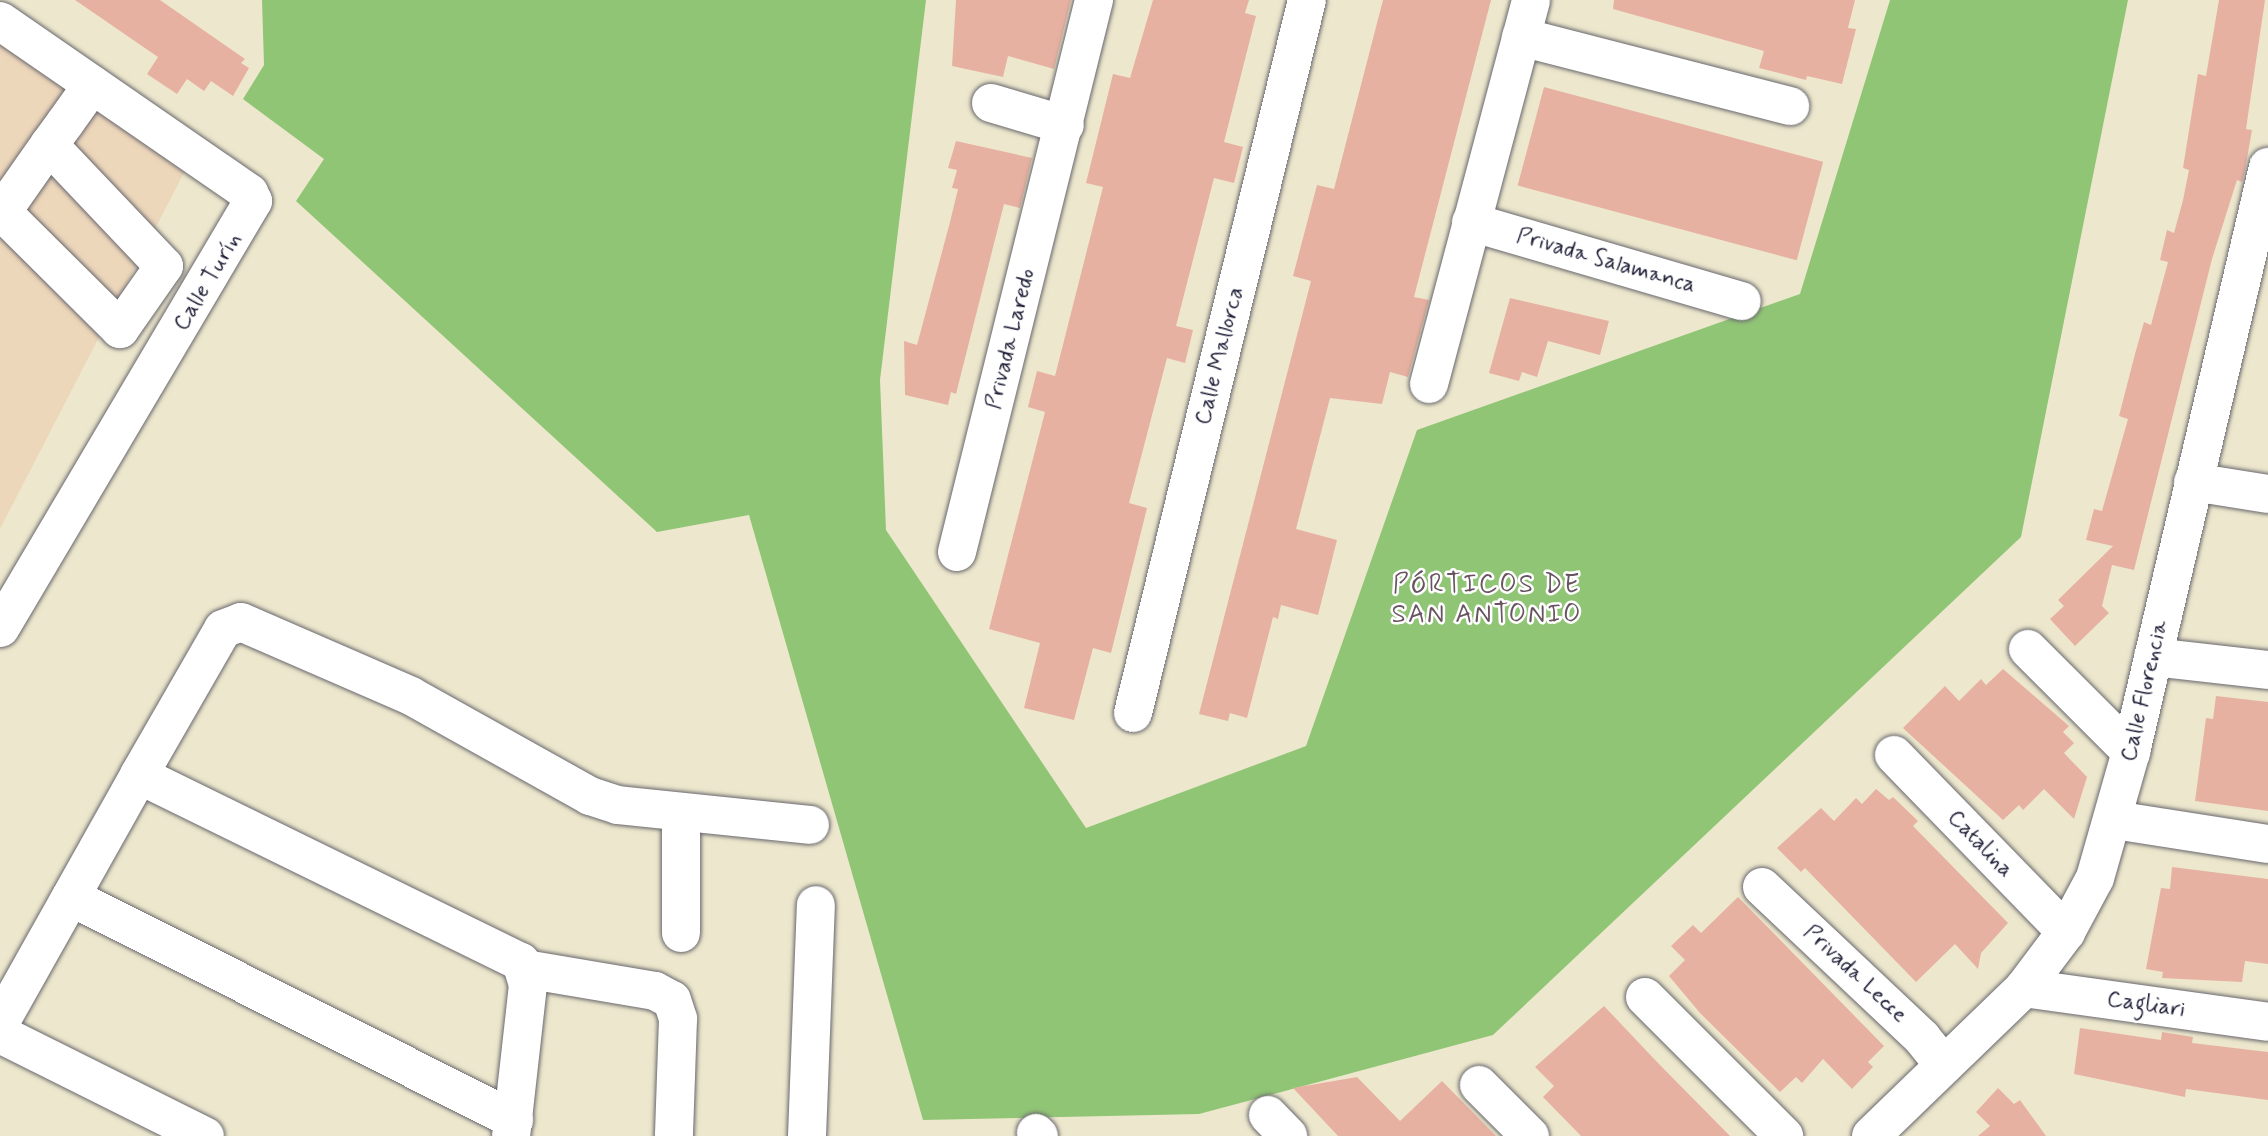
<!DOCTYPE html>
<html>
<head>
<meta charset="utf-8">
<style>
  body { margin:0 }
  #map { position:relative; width:2268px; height:1136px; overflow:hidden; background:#ede8cd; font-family:Mynerve,sans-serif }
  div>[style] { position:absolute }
  .built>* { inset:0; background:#edd7bb }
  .green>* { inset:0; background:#91c576 }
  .building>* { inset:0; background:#e7b1a2; transform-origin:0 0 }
  .roads { filter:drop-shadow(0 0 2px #69676e) drop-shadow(0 0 2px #69676e) }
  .minor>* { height:38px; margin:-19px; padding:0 19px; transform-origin:19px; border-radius:19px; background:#fff }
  span { translate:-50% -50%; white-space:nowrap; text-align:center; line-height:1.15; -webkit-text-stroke:5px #fff; paint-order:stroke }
  .street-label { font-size:23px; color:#22223b }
  .quarter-label { font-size:26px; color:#67545f; letter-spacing:2px }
</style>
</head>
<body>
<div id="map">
  <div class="built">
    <div style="clip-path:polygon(0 37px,187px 167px,0 529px)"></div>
  </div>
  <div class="green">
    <div style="clip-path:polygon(262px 0,926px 0,880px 380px,886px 530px,1086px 828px,1306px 746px,1417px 430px,1800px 294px,1890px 0,2128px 0,2021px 537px,1493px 1035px,1199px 1114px,923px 1120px,749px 515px,657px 532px,296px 201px,324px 159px,243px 99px,264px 65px)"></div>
  </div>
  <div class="building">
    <div style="clip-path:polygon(75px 0,160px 0,245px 59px,241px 63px,249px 68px,233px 96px,211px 81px,204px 91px,187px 79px,177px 94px,147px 74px,158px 57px)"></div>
    <div style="clip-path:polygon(956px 0,1071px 0,1054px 69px,1008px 56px,1003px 77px,952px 66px)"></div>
    <div style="clip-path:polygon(1153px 0,1249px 0,1245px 13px,1256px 16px,1224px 142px,1243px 147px,1234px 183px,1214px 178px,1176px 326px,1193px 330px,1185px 363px,1167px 358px,1129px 503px,1147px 508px,1111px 653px,1093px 648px,1074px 720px,1024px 708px,1040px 643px,989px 629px,1045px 412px,1028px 407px,1037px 371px,1055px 376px,1103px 187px,1086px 183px,1113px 74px,1130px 78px)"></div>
    <div style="clip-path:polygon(1383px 0,1491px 0,1414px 297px,1429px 300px,1408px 377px,1390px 372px,1382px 404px,1330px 398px,1296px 529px,1337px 540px,1318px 615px,1281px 605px,1278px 619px,1273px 617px,1247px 718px,1230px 713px,1228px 721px,1199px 714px,1311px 281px,1293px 276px,1317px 185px,1334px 189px)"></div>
    <div style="clip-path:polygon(1614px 0,1855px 0,1848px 28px,1856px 29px,1842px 84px,1807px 76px,1806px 80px,1759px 68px,1764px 51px,1613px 9px)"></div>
    <div style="clip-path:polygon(2219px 0,2265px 0,2246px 129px,2252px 130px,2245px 170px,2242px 182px,2237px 180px,2212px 259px,2134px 570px,2112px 565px,2102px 606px,2109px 613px,2075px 646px,2050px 619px,2064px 606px,2058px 600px,2113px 546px,2086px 540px,2094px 509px,2102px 511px,2128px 419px,2119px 416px,2135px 354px,2144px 322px,2151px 325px,2168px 262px,2160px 260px,2167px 230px,2174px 233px,2183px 200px,2189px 170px,2183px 168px,2198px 74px,2206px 76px)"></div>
    <div style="left:1544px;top:87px;width:289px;height:102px;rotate:15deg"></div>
    <div style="clip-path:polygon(956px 141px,1032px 158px,1020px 208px,1004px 204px,956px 394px,951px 392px,948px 405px,905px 395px,904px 341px,917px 345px,950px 222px,958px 189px,952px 188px,957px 170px,948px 168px)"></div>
    <div style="clip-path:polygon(1510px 298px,1609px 321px,1600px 355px,1548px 341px,1537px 377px,1522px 372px,1519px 381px,1489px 373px)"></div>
    <div style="clip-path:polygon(2003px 669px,2069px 726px,2063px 732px,2074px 743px,2064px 753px,2087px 777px,2074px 819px,2044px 789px,2023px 810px,2019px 805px,2003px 820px,1903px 728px,1945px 686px,1959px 701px,1981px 679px,1986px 685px)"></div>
    <div style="clip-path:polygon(2216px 696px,2268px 702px,2268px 811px,2195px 801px,2206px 718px,2213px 719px)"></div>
    <div style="clip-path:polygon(1876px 789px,1889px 800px,1893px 797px,1918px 821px,1913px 826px,2008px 923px,1981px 953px,1978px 969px,1955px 944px,1916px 982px,1805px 868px,1801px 872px,1777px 848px,1821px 808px,1834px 821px,1856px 798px,1862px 804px)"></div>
    <div style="clip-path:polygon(2172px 867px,2268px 879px,2268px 964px,2245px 961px,2242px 982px,2162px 978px,2163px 972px,2146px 969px,2161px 888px,2170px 889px)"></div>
    <div style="clip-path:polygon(1738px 897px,1884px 1046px,1868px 1062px,1873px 1067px,1852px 1089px,1823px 1059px,1802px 1083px,1796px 1077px,1780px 1092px,1700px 1013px,1669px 976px,1685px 960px,1671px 946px,1693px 925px,1701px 933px)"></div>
    <div style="clip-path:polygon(1604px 1006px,1658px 1063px,1730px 1136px,1581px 1136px,1543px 1097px,1554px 1086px,1535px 1067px)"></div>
    <div style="clip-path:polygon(2080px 1028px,2161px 1040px,2162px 1032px,2193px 1037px,2192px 1043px,2268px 1052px,2268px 1100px,2186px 1089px,2185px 1097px,2074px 1074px)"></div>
    <div style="clip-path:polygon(1357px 1077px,1400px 1121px,1442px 1081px,1496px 1136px,1338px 1136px,1293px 1088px)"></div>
    <div style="clip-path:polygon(1998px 1088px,2014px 1104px,2020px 1100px,2046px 1136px,1978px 1136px,1990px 1126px,1976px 1112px)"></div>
  </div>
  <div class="roads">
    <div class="minor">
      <div style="left:0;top:21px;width:303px;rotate:34.6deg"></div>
      <div style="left:249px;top:193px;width:9px;rotate:63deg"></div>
      <div style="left:253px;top:201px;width:496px;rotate:120.6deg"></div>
      <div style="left:1521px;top:37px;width:278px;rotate:14.4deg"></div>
      <div style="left:991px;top:103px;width:77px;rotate:16.6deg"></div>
      <div style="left:49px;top:145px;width:167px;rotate:46.5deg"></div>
      <div style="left:164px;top:266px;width:77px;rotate:124.9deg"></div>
      <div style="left:120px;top:329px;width:166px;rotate:-135.2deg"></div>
      <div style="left:2px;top:212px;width:82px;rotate:-55deg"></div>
      <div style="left:49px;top:145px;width:27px;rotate:-54deg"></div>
      <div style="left:65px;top:123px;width:47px;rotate:-54.6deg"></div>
      <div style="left:1471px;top:222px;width:282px;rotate:16.3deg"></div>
      <div style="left:1429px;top:384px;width:397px;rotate:-75.1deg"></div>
      <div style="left:2193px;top:482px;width:76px;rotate:9.1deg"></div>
      <div style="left:957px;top:552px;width:569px;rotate:-76.06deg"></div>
      <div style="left:2028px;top:649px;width:146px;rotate:45deg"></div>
      <div style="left:2153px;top:657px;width:116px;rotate:6.4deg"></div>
      <div style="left:1133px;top:713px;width:734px;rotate:-76.29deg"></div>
      <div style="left:1894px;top:755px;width:247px;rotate:45.8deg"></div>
      <div style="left:139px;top:775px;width:168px;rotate:-60.1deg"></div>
      <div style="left:223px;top:629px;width:19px;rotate:-21deg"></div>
      <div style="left:241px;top:622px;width:185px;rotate:23.5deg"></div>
      <div style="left:411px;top:696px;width:205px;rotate:29.2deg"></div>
      <div style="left:590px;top:796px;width:29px;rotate:18deg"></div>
      <div style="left:618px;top:805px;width:193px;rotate:5.9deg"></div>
      <div style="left:2114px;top:820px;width:156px;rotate:8.9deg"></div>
      <div style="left:1762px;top:887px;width:220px;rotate:43.3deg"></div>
      <div style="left:1922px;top:1038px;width:35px;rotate:51deg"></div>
      <div style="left:71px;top:897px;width:496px;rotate:26.7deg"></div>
      <div style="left:681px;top:933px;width:121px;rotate:-90deg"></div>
      <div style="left:525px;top:969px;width:132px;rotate:9.6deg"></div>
      <div style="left:655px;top:991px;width:19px;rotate:28deg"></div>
      <div style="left:672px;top:1000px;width:20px;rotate:72deg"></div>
      <div style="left:678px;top:1019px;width:117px;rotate:92deg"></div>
      <div style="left:2024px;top:988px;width:246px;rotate:7.9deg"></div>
      <div style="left:1645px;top:997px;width:197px;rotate:45deg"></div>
      <div style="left:0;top:1023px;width:284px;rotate:-60.7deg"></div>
      <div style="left:139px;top:775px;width:425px;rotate:26.1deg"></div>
      <div style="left:521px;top:962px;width:24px;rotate:73deg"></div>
      <div style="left:528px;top:985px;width:152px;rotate:96.4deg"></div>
      <div style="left:0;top:1034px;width:229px;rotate:26.5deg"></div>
      <div style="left:1479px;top:1085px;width:72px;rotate:45deg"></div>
      <div style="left:1268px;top:1115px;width:29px;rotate:46deg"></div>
      <div style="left:1036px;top:1133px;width:4px;rotate:45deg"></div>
      <div style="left:807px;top:1136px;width:231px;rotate:-87.8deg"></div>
      <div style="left:1871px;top:1136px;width:213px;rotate:-44deg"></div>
      <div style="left:2024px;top:988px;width:70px;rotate:-53.1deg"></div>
      <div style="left:2066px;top:932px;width:61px;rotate:-61.8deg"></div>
      <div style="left:2095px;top:878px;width:131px;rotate:-74.1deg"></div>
      <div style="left:2131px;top:752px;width:601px;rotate:-76.82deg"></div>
    </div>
  </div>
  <div class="street-label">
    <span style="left:1606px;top:261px;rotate:16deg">Privada Salamanca</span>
    <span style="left:208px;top:282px;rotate:-59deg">Calle Turín</span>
    <span style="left:1011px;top:339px;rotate:-76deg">Privada Laredo</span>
    <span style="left:1220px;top:356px;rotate:-76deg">Calle Mallorca</span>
    <span style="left:2145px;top:691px;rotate:-77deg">Calle Florencia</span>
    <span style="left:1980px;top:844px;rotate:46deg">Catalina</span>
    <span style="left:1855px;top:974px;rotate:43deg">Privada Lecce</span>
    <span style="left:2146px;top:1005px;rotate:8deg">Cagliari</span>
  </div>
  <div class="quarter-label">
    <span style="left:1487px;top:601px">PÓRTICOS DE<br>SAN ANTONIO</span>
  </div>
</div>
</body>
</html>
